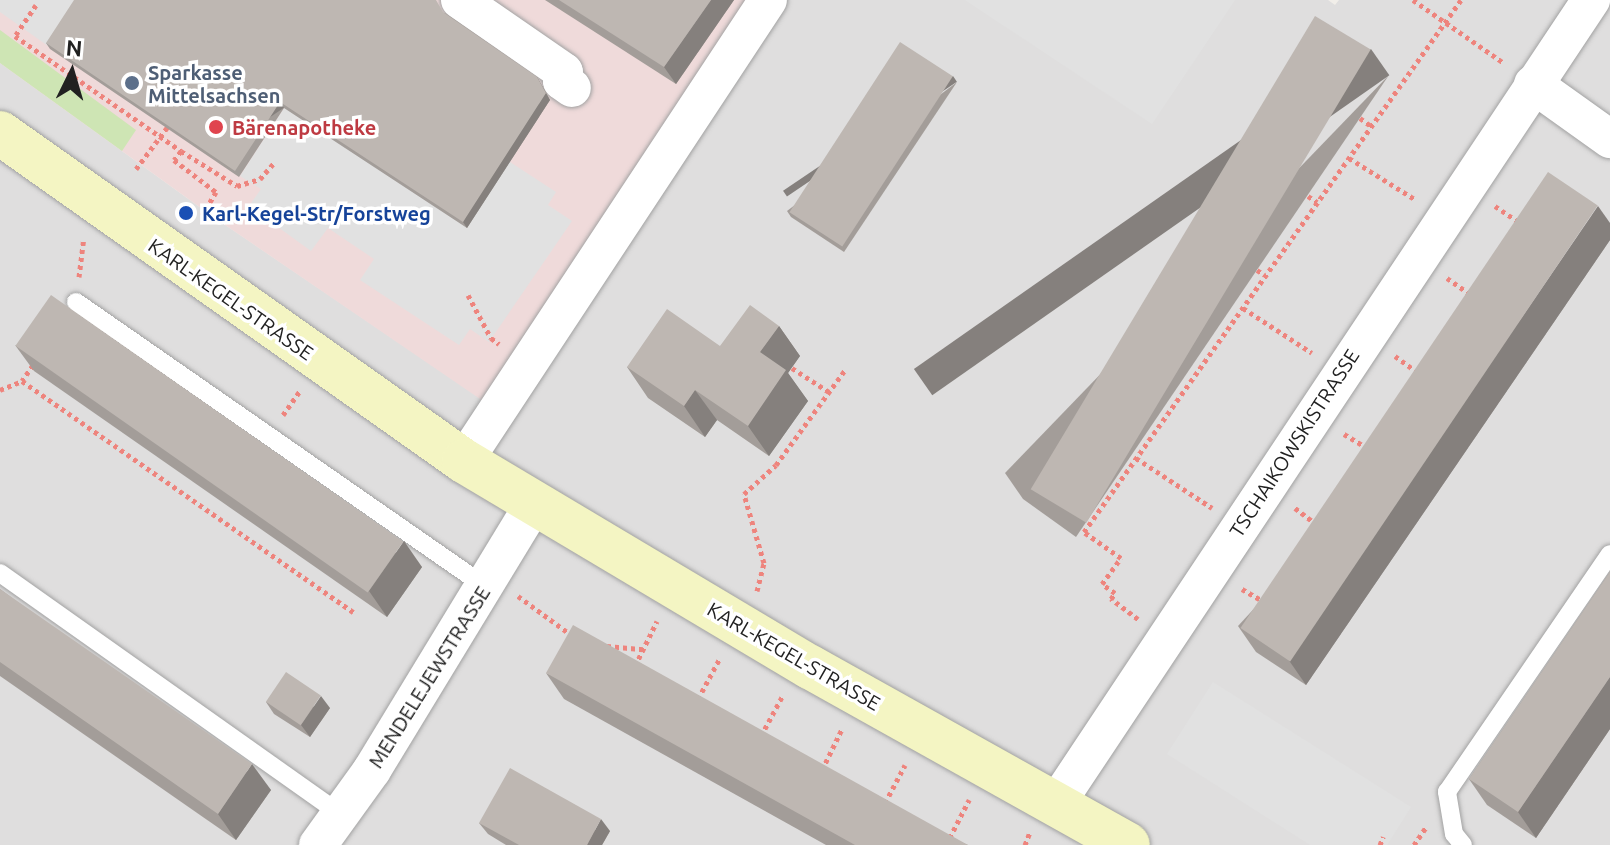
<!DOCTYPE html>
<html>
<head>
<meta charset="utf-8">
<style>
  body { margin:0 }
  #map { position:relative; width:1610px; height:845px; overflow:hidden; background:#f1eee9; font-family:Ubuntu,sans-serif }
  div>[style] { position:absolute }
  .residential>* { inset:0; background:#dfdede }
  .commercial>* { inset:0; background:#efdada }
  .grass>* { inset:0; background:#cee5b4 }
  .parking>* { inset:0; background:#e1e1e1 }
  .path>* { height:5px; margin-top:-2.5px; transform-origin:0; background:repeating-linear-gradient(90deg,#ee847d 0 4px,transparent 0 8px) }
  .roads { filter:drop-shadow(0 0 2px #a2a2a2) drop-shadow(0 0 2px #a2a2a2) }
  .lane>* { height:18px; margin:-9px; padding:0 9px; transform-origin:9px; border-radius:9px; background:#fff }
  .street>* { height:38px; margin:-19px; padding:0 19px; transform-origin:19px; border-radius:19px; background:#fff }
  .secondary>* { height:44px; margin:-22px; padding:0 22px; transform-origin:22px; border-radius:22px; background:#f4f5c3 }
  .wall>* { inset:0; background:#a39d99 }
  .shaded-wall>* { inset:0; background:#85807d; transform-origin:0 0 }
  .building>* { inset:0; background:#beb7b2; transform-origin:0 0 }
  .dots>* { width:22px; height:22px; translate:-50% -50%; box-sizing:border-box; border:4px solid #fff; border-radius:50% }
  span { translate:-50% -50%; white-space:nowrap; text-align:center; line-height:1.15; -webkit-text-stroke:7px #fff; paint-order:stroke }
  .service-label { font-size:20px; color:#4e5e75; font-weight:700 }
  .left { translate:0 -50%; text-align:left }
  .health-label { font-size:20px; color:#be3a42; font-weight:700 }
  .transit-label { font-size:20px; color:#164399; font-weight:700 }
  .street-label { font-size:20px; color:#212121 }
  .north { position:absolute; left:32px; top:32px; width:80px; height:80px; -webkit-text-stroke:6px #fff; paint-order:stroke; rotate:5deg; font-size:22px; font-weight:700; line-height:32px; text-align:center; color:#212121 }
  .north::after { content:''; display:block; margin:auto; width:28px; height:36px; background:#212121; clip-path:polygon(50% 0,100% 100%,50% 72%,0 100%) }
</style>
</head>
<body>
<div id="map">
  <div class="residential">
    <div style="clip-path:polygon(755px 0,1328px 0,1335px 5px,1339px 0,1610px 0,1610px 845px,0 845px,0 63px,212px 216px,486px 402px)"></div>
  </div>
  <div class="commercial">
    <div style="clip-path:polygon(0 0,755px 0,486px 403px,212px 216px,0 63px)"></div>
  </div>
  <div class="grass">
    <div style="clip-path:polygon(0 30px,136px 130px,122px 151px,0 63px)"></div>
  </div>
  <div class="parking">
    <div style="clip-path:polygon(0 0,79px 0,48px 46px,0 12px)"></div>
    <div style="clip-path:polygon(965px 0,1235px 0,1152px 124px)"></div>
    <div style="clip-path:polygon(284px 108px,510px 162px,556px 192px,548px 205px,572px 221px,489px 342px,470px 329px,459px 345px,360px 280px,374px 259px,328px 228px,311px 251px,249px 206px,261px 189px,240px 176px)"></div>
    <div style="clip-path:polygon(1213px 682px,1411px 807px,1387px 845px,1310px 845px,1167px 754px)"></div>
  </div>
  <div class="path">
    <div style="left:1413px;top:0;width:111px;rotate:34.7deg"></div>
    <div style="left:36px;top:5px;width:37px;rotate:124deg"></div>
    <div style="left:15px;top:36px;width:202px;rotate:34.7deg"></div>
    <div style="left:181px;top:151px;width:66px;rotate:32deg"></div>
    <div style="left:237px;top:186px;width:24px;rotate:-17deg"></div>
    <div style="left:260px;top:179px;width:23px;rotate:-49deg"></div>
    <div style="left:1360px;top:118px;width:14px;rotate:36deg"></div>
    <div style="left:181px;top:151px;width:11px;rotate:128deg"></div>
    <div style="left:174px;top:160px;width:53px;rotate:37.3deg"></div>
    <div style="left:216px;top:192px;width:27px;rotate:121deg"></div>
    <div style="left:1349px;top:158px;width:79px;rotate:32.1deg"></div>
    <div style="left:136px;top:169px;width:55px;rotate:-53.1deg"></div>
    <div style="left:1308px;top:196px;width:11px;rotate:34deg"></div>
    <div style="left:1495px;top:206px;width:29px;rotate:34deg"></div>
    <div style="left:1257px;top:270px;width:9px;rotate:32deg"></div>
    <div style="left:79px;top:277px;width:38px;rotate:-83deg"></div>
    <div style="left:1447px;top:278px;width:29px;rotate:35deg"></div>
    <div style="left:468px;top:295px;width:49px;rotate:61.9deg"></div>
    <div style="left:491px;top:338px;width:10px;rotate:37deg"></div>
    <div style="left:1243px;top:308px;width:82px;rotate:33.1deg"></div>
    <div style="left:1395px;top:356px;width:26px;rotate:36deg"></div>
    <div style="left:33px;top:365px;width:19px;rotate:125deg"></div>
    <div style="left:22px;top:381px;width:404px;rotate:34.9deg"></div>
    <div style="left:792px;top:368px;width:44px;rotate:33deg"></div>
    <div style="left:0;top:390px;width:24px;rotate:-22deg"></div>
    <div style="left:283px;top:415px;width:29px;rotate:-55deg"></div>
    <div style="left:1344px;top:434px;width:26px;rotate:31deg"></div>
    <div style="left:1136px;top:458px;width:91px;rotate:33.3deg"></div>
    <div style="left:1295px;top:508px;width:26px;rotate:37deg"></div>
    <div style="left:1242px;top:589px;width:22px;rotate:30deg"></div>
    <div style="left:757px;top:591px;width:29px;rotate:-76deg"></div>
    <div style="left:764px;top:563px;width:72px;rotate:-106.2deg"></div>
    <div style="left:744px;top:494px;width:43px;rotate:-42.2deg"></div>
    <div style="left:776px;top:465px;width:117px;rotate:-54deg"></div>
    <div style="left:518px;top:596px;width:69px;rotate:36.2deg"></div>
    <div style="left:1138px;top:619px;width:34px;rotate:-143deg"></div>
    <div style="left:1111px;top:599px;width:7px;rotate:-56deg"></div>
    <div style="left:1115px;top:593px;width:16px;rotate:-145deg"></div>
    <div style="left:1102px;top:584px;width:32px;rotate:-54deg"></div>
    <div style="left:1121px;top:558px;width:45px;rotate:-144.9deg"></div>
    <div style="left:1084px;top:532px;width:652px;rotate:-54.68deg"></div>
    <div style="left:607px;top:646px;width:36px;rotate:5deg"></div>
    <div style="left:635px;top:666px;width:50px;rotate:-63.9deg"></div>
    <div style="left:698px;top:699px;width:47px;rotate:-61.8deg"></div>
    <div style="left:761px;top:736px;width:47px;rotate:-61.8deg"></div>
    <div style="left:822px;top:770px;width:46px;rotate:-64deg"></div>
    <div style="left:885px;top:803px;width:43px;rotate:-62.2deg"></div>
    <div style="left:946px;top:845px;width:51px;rotate:-62.9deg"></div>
    <div style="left:1025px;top:845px;width:14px;rotate:-69deg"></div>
    <div style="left:1380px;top:845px;width:9px;rotate:-69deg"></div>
    <div style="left:1414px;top:845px;width:22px;rotate:-56deg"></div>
  </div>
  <div class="roads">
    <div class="lane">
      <div style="left:76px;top:302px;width:498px;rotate:34.8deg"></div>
      <div style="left:0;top:573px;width:418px;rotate:35.3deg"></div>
      <div style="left:1463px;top:845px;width:14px;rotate:-129deg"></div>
      <div style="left:1454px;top:834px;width:43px;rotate:-99.5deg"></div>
      <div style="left:1447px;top:792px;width:288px;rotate:-55.6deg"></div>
    </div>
    <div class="street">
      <div style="left:460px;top:0;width:126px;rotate:34.7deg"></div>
      <div style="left:564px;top:72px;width:9px;rotate:103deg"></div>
      <div style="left:562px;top:81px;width:12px;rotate:35deg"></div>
      <div style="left:1533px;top:84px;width:95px;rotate:35.5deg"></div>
      <div style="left:464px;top:461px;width:552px;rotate:-56.6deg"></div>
      <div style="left:1056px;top:804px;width:966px;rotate:-56.36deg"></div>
      <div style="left:318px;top:845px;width:92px;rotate:-54.2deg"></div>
      <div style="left:372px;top:770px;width:311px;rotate:-58.7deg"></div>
    </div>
    <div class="secondary">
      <div style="left:0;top:133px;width:568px;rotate:35.26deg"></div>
      <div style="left:464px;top:461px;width:403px;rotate:30.8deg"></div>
      <div style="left:810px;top:667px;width:364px;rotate:29.2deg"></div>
    </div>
  </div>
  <div class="wall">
    <div style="clip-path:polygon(545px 0,734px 0,676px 84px)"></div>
    <div style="clip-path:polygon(445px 13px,537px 77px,550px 100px,467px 228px,284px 108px,239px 177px,50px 49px,46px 43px)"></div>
    <div style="clip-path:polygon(1389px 75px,1076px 537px,1023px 499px,1005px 473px)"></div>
    <div style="clip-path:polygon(957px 82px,844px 252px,791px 217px,787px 211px)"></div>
    <div style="clip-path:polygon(1610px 223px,1610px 240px,1306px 685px,1256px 652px,1238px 626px)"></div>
    <div style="clip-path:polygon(779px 326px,800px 356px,788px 373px,808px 401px,769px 456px,717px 420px,705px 437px,648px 398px,627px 367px,720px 346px)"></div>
    <div style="clip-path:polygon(15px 345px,422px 567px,387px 617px,34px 371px)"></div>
    <div style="clip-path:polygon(1610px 572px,1610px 729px,1536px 838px,1487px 805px,1469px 779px)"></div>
    <div style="clip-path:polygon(0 589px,271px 790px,236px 840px,0 676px)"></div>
    <div style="clip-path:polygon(546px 673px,968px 845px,826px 845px,564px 699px)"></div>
    <div style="clip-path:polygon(266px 702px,330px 708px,310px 737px,274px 714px)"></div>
    <div style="clip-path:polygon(479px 823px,610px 831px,602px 845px,506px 845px,488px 834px)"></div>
  </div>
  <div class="shaded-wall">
    <div style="clip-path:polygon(711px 0,734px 0,676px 84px,664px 67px)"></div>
    <div style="left:1371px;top:49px;width:32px;height:558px;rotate:55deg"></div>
    <div style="left:953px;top:76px;width:7px;height:205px;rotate:56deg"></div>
    <div style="clip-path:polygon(537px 77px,550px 100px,467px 228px,463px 222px)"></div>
    <div style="left:280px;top:102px;width:7px;height:82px;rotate:56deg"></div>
    <div style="clip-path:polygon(1598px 206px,1610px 223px,1610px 240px,1306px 685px,1288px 659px)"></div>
    <div style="clip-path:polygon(779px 326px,800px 356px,788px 373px,808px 401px,769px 456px,748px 426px,760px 352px)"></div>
    <div style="clip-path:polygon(695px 390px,717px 420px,705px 437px,684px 406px)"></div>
    <div style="clip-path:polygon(404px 541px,422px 567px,387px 617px,369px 591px)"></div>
    <div style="clip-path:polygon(1610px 677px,1610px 729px,1536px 838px,1518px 812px)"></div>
    <div style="clip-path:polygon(321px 696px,330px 708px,310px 737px,301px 725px)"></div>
    <div style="clip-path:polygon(252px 764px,271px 790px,236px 840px,218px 814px)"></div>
    <div style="clip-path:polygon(601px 819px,610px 831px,602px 845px,587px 845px)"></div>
  </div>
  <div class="building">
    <div style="clip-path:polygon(74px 0,436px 0,443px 12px,537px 77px,546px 93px,463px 222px,280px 102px,235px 171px,46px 43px)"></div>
    <div style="clip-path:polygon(559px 0,711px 0,664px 67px)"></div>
    <div style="left:1315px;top:16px;width:65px;height:552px;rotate:31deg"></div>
    <div style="left:900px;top:42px;width:63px;height:203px;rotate:33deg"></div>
    <div style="left:1548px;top:172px;width:60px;height:550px;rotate:34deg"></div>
    <div style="left:51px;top:295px;width:430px;height:62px;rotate:35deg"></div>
    <div style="clip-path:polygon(750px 305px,779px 326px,760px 352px,786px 370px,748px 426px,695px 390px,684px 406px,627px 367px,667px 309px,720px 346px)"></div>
    <div style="clip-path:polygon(1610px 572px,1610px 677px,1518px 812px,1469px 779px)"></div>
    <div style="clip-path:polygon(0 589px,252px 764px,218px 814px,0 662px)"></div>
    <div style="clip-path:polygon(573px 625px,968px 845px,855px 845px,546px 673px)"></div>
    <div style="left:286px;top:672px;width:42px;height:36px;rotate:34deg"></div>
    <div style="clip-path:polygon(510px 768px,601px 819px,587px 845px,519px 845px,479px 823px)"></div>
  </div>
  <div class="dots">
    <div style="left:132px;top:83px;background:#5c6f8a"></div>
    <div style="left:216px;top:127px;background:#e0444e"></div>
    <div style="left:186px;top:213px;background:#1a4fb4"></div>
  </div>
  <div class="service-label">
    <span class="left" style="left:148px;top:84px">Sparkasse<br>Mittelsachsen</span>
  </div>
  <div class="health-label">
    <span class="left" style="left:232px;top:127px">Bärenapotheke</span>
  </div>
  <div class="transit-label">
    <span class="left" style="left:202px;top:213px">Karl-Kegel-Str/Forstweg</span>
  </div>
  <div class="street-label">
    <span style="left:231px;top:299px;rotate:35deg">KARL-KEGEL-STRASSE</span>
    <span style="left:1294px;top:443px;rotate:-57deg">TSCHAIKOWSKISTRASSE</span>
    <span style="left:794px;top:656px;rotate:30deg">KARL-KEGEL-STRASSE</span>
    <span style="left:429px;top:677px;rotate:-58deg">MENDELEJEWSTRASSE</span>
  </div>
  <div class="north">N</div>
</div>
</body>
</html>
